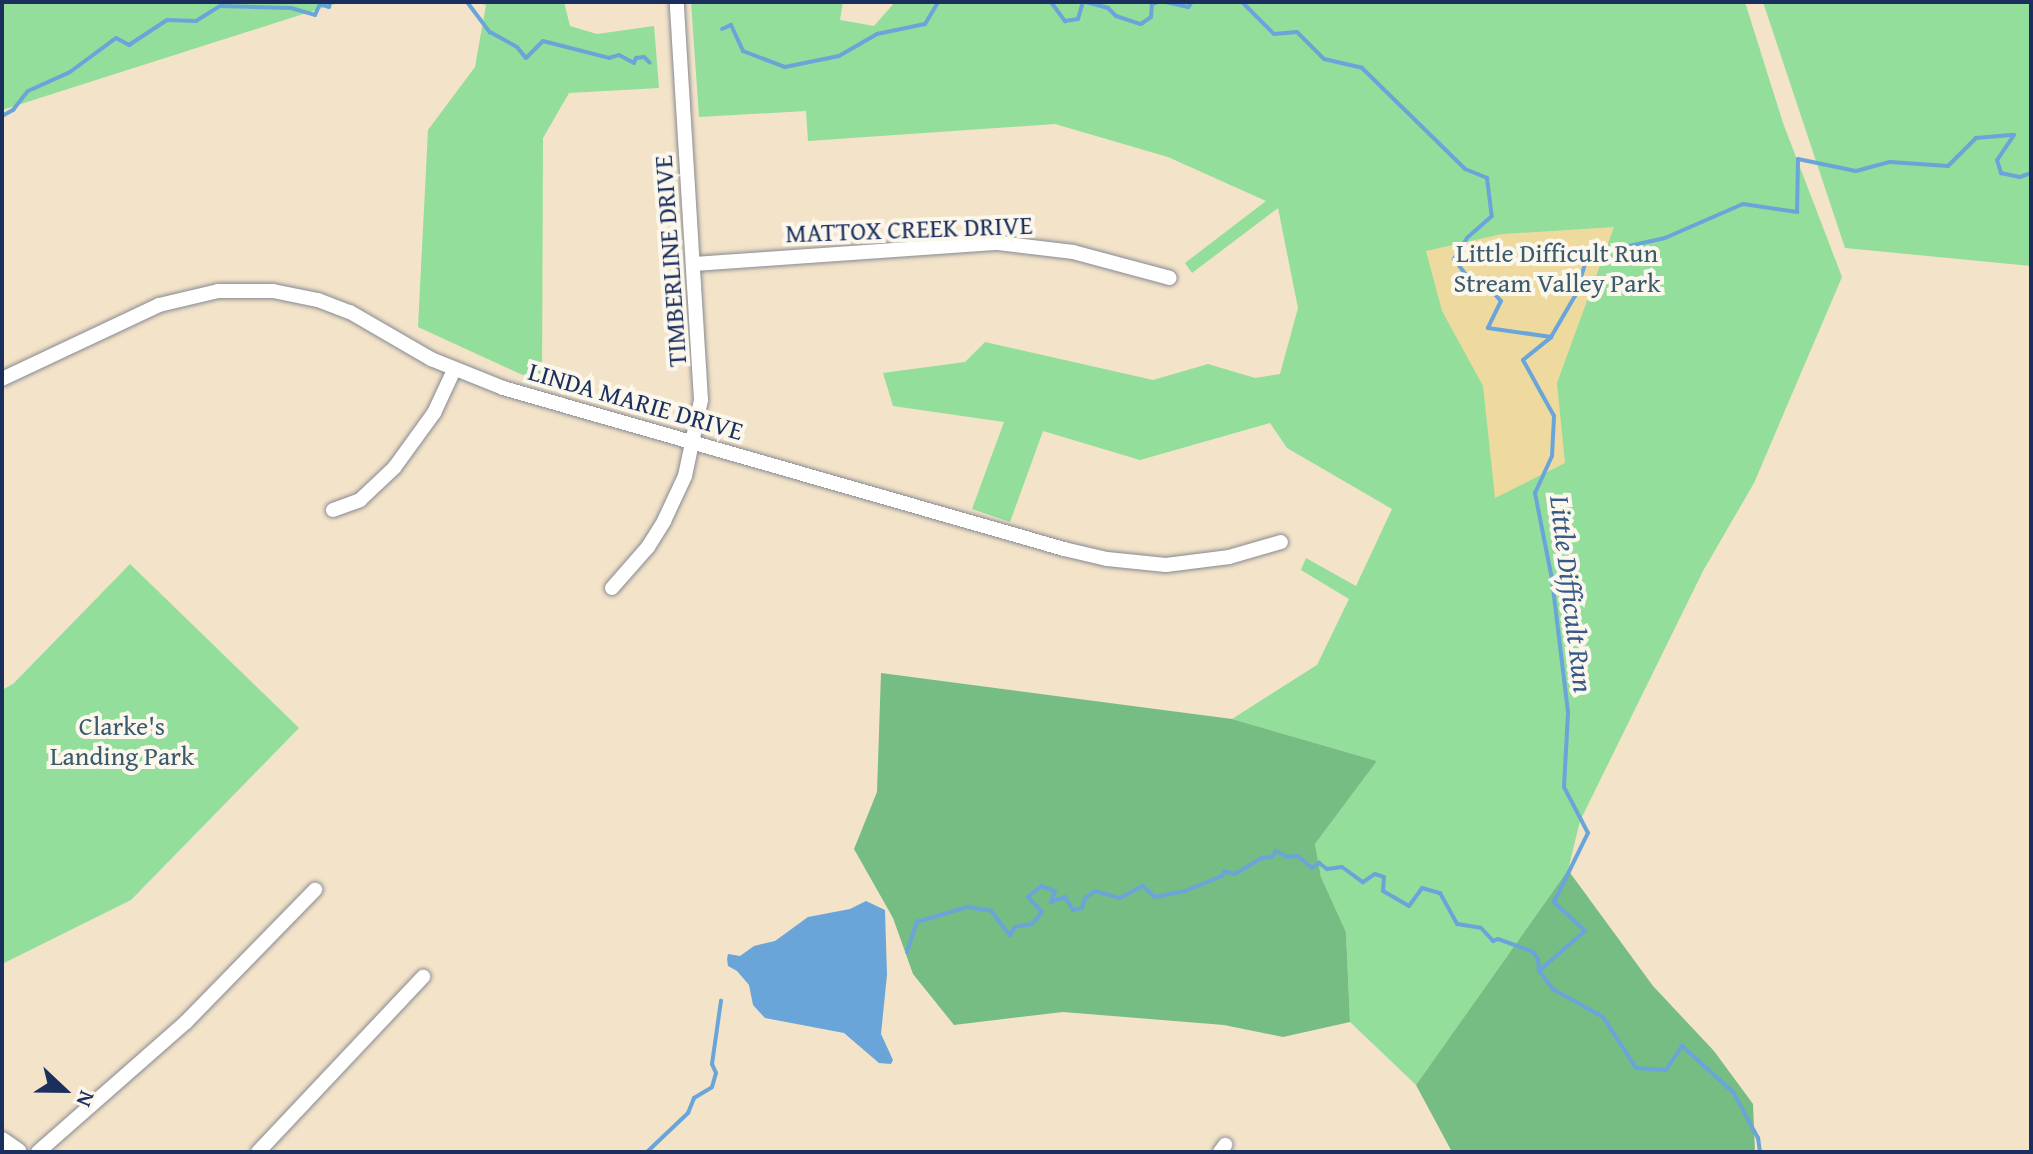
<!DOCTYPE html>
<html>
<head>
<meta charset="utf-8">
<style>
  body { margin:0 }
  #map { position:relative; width:2033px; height:1154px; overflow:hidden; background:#f3e3c8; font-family:"Gentium Book Plus",serif }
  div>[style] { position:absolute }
  .green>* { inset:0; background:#92de9a }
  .forest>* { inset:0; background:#75bd82 }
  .sand>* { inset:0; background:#eeda9e }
  .water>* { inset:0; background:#6aa5da }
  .stream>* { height:4px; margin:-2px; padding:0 2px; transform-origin:2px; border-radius:2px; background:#6aa5da }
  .roads { filter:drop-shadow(0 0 2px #878993) drop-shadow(0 0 2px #878993) }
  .minor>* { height:14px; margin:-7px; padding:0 7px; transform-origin:7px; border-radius:7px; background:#fff }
  .major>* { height:18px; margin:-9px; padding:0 9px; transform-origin:9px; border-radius:9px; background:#fff }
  span { translate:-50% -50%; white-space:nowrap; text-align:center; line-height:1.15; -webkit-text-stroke:8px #fbf7ec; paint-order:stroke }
  .street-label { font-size:26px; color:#1b2f5e }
  .park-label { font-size:26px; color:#395b6d }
  .water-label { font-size:28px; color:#375889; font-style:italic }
  .frame { position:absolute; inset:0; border:4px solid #1b2f5e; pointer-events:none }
  .north { position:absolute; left:24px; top:1050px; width:80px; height:80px; -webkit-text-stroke:6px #fbf7ec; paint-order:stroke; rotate:112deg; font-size:22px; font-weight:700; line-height:32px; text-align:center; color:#1b2f5e }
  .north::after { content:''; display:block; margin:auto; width:28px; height:36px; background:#1b2f5e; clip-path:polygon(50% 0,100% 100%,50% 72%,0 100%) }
</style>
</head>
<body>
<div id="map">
  <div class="green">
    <div style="clip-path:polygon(2px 2px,341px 2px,2px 110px)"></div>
    <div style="clip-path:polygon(475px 2px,564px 2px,570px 26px,597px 34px,654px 26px,659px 88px,569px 93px,543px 138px,542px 384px,418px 327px,428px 130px,475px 67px,486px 5px)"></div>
    <div style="clip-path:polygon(691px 2px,843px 2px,840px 20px,874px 26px,895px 2px,1745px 2px,1783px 123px,1842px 277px,1754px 483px,1703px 571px,1580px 821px,1568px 870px,1416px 1085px,1350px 1022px,1346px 932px,1321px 877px,1315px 844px,1377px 761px,1232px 719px,1317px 665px,1349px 599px,1301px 570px,1306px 558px,1356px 586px,1392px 509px,1287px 448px,1270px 423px,1140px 460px,1043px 431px,1010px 522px,972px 509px,1004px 422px,893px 406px,883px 373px,965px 362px,985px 342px,1153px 380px,1208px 364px,1255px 378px,1280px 374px,1298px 308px,1278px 208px,1192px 273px,1185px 263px,1266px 201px,1168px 157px,1055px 124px,808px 141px,806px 111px,699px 117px)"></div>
    <div style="clip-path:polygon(1763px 2px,2031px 2px,2031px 266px,1845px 248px)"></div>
    <div style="clip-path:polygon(130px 564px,299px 728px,131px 900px,2px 964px,2px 690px,13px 684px)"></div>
  </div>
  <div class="forest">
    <div style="clip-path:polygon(881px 673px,1232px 719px,1377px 761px,1315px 844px,1321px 877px,1346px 932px,1350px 1022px,1283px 1037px,1224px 1025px,1063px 1012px,954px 1025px,913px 974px,893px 918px,854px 849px,877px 792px)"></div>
    <div style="clip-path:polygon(1568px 870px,1653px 986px,1714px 1051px,1753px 1104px,1755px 1152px,1452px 1152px,1416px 1085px)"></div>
  </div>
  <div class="sand">
    <div style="clip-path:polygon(1614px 227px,1557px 383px,1565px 463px,1495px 498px,1483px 386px,1442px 311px,1426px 251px,1502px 234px)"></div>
  </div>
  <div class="water">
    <div style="clip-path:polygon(866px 901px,885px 910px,887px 975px,881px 1034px,893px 1060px,891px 1064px,879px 1063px,844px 1033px,765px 1018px,753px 1005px,749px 985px,737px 971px,728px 966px,727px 959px,728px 954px,740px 956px,754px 946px,775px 941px,808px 917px,850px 909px)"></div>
  </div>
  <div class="stream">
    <div style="left:467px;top:2px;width:38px;rotate:53deg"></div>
    <div style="left:490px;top:32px;width:31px;rotate:29deg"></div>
    <div style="left:517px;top:47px;width:14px;rotate:51deg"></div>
    <div style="left:526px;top:58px;width:24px;rotate:-45deg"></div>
    <div style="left:543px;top:41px;width:68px;rotate:14.4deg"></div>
    <div style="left:609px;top:58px;width:10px;rotate:-17deg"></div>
    <div style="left:619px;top:55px;width:17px;rotate:28deg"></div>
    <div style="left:634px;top:63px;width:5px;rotate:-68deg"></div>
    <div style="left:636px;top:58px;width:8px;rotate:-7deg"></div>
    <div style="left:644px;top:57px;width:8px;rotate:45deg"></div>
    <div style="left:1051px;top:2px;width:24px;rotate:54deg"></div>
    <div style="left:1065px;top:21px;width:13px;rotate:-9deg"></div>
    <div style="left:1078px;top:19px;width:18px;rotate:-74deg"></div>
    <div style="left:1086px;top:2px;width:23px;rotate:15deg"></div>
    <div style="left:1108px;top:8px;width:11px;rotate:45deg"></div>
    <div style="left:1116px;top:16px;width:26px;rotate:18deg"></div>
    <div style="left:1141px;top:24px;width:12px;rotate:-35deg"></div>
    <div style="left:1151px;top:17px;width:13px;rotate:-86deg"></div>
    <div style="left:1152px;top:4px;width:6px;rotate:-18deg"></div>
    <div style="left:1166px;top:2px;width:23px;rotate:13deg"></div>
    <div style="left:1188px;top:7px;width:6px;rotate:-51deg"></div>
    <div style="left:1242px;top:2px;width:45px;rotate:45deg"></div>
    <div style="left:1274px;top:34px;width:23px;rotate:-5deg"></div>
    <div style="left:1297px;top:32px;width:38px;rotate:45deg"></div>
    <div style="left:1324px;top:59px;width:39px;rotate:13deg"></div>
    <div style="left:1362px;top:68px;width:144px;rotate:44.4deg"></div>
    <div style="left:1465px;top:169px;width:24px;rotate:22deg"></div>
    <div style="left:1487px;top:178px;width:38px;rotate:83deg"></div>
    <div style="left:1492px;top:216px;width:33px;rotate:139deg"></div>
    <div style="left:1467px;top:238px;width:25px;rotate:122deg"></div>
    <div style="left:1454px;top:259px;width:26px;rotate:53deg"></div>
    <div style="left:1470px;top:280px;width:23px;rotate:25deg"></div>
    <div style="left:1491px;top:290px;width:15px;rotate:48deg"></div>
    <div style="left:1501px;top:301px;width:30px;rotate:116deg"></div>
    <div style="left:1488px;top:328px;width:64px;rotate:8.1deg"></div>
    <div style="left:722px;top:29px;width:10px;rotate:-24deg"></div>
    <div style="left:731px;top:25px;width:29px;rotate:65deg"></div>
    <div style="left:743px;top:51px;width:45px;rotate:20.9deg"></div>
    <div style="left:785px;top:67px;width:55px;rotate:-11.5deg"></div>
    <div style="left:839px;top:56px;width:44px;rotate:-30.1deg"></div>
    <div style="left:877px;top:34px;width:49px;rotate:-11.8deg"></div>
    <div style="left:925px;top:24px;width:26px;rotate:-59deg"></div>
    <div style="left:2px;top:116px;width:13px;rotate:-29deg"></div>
    <div style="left:13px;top:110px;width:24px;rotate:-52deg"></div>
    <div style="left:28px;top:91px;width:46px;rotate:-24.3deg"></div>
    <div style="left:70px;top:72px;width:57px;rotate:-36.5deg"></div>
    <div style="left:116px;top:38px;width:15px;rotate:28deg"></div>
    <div style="left:129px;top:45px;width:45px;rotate:-33.3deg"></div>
    <div style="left:167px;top:20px;width:29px;rotate:2deg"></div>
    <div style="left:196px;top:21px;width:28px;rotate:-32deg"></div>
    <div style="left:220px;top:6px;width:71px;rotate:1.6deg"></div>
    <div style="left:291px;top:8px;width:25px;rotate:16deg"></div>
    <div style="left:315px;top:15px;width:12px;rotate:-66deg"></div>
    <div style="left:320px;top:4px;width:9px;rotate:18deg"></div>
    <div style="left:329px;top:7px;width:5px;rotate:-79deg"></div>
    <div style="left:907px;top:952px;width:32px;rotate:-72deg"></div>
    <div style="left:917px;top:922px;width:52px;rotate:-16.7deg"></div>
    <div style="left:967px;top:907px;width:24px;rotate:9deg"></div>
    <div style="left:991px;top:911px;width:31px;rotate:52deg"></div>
    <div style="left:1010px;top:935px;width:9px;rotate:-58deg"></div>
    <div style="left:1015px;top:927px;width:17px;rotate:-10deg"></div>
    <div style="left:1032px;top:924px;width:16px;rotate:-50deg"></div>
    <div style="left:1042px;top:912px;width:21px;rotate:-133deg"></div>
    <div style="left:1028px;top:897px;width:17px;rotate:-40deg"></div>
    <div style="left:1041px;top:886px;width:15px;rotate:20deg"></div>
    <div style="left:1055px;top:891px;width:12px;rotate:110deg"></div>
    <div style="left:1051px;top:902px;width:15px;rotate:-20deg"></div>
    <div style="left:1065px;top:897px;width:15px;rotate:58deg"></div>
    <div style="left:1073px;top:910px;width:9px;rotate:-13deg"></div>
    <div style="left:1082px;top:908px;width:10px;rotate:-73deg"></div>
    <div style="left:1085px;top:898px;width:12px;rotate:-35deg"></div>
    <div style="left:1095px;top:891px;width:26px;rotate:16deg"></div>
    <div style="left:1120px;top:898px;width:26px;rotate:-28deg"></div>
    <div style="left:1143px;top:886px;width:16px;rotate:43deg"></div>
    <div style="left:1155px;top:897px;width:31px;rotate:-11deg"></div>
    <div style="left:1185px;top:891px;width:40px;rotate:-22deg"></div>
    <div style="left:1222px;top:876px;width:5px;rotate:-68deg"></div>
    <div style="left:1224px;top:871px;width:11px;rotate:15deg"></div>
    <div style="left:1235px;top:874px;width:31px;rotate:-31deg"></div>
    <div style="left:1262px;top:858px;width:10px;rotate:-6deg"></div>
    <div style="left:1272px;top:857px;width:7px;rotate:-56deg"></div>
    <div style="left:1276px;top:851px;width:13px;rotate:27deg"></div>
    <div style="left:1288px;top:857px;width:10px;rotate:-6deg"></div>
    <div style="left:1298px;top:856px;width:18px;rotate:41deg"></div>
    <div style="left:1312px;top:868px;width:9px;rotate:-36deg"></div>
    <div style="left:1319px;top:863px;width:10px;rotate:37deg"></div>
    <div style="left:1327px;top:869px;width:15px;rotate:-8deg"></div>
    <div style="left:1342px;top:867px;width:26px;rotate:36deg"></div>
    <div style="left:1363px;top:882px;width:14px;rotate:-34deg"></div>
    <div style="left:1375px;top:874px;width:9px;rotate:18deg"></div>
    <div style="left:1384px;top:877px;width:14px;rotate:94deg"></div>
    <div style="left:1383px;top:891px;width:30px;rotate:30deg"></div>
    <div style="left:1409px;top:906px;width:22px;rotate:-54deg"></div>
    <div style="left:1422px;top:888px;width:19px;rotate:16deg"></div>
    <div style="left:1440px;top:893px;width:35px;rotate:61deg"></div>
    <div style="left:1457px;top:924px;width:24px;rotate:9deg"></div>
    <div style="left:1481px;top:928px;width:18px;rotate:47deg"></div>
    <div style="left:1493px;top:941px;width:5px;rotate:-22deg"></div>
    <div style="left:1498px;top:939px;width:37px;rotate:20deg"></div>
    <div style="left:1533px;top:952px;width:9px;rotate:54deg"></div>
    <div style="left:1538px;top:959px;width:12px;rotate:85deg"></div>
    <div style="left:647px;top:1152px;width:57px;rotate:-43.6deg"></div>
    <div style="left:688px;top:1113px;width:16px;rotate:-68deg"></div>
    <div style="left:694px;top:1098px;width:21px;rotate:-31deg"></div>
    <div style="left:712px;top:1087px;width:15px;rotate:-74deg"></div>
    <div style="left:716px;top:1073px;width:10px;rotate:-114deg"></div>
    <div style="left:712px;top:1064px;width:64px;rotate:-81.9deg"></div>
    <div style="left:1760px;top:1152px;width:14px;rotate:-98deg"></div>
    <div style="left:1758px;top:1138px;width:52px;rotate:-118.5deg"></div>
    <div style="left:1733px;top:1092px;width:69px;rotate:-138deg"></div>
    <div style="left:1682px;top:1046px;width:29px;rotate:124deg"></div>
    <div style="left:1666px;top:1070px;width:30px;rotate:-176deg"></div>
    <div style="left:1636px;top:1068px;width:61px;rotate:-122.9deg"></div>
    <div style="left:1603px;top:1017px;width:57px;rotate:-150.8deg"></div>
    <div style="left:1553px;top:989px;width:23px;rotate:-128deg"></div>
    <div style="left:1539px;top:971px;width:61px;rotate:-41deg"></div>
    <div style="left:1585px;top:931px;width:42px;rotate:-136.9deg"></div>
    <div style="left:1554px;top:902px;width:77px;rotate:-63.8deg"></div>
    <div style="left:1588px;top:833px;width:52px;rotate:-117.6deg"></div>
    <div style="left:1564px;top:787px;width:75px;rotate:-86.9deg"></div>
    <div style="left:1568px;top:712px;width:134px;rotate:-96.9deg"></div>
    <div style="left:1552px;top:579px;width:88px;rotate:-101.2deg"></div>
    <div style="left:1535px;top:493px;width:41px;rotate:-65.3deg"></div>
    <div style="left:1552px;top:456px;width:40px;rotate:-87.1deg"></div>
    <div style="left:1554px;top:416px;width:64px;rotate:-119deg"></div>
    <div style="left:1523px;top:360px;width:36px;rotate:-39deg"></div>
    <div style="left:1551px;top:337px;width:48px;rotate:-59.7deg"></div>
    <div style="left:1575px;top:296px;width:43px;rotate:-72.4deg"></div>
    <div style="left:1588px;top:255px;width:79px;rotate:-12.4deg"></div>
    <div style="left:1665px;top:238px;width:85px;rotate:-23.6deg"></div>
    <div style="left:1743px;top:204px;width:55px;rotate:8.4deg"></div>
    <div style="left:1797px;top:212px;width:53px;rotate:-88.9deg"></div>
    <div style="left:1798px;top:159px;width:59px;rotate:11.7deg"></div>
    <div style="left:1856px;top:171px;width:35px;rotate:-15deg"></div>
    <div style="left:1890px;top:162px;width:58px;rotate:3.9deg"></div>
    <div style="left:1948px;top:166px;width:40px;rotate:-45deg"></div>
    <div style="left:1976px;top:138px;width:38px;rotate:-5deg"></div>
    <div style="left:2014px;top:135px;width:30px;rotate:124deg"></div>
    <div style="left:1997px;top:160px;width:14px;rotate:73deg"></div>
    <div style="left:2001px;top:173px;width:19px;rotate:12deg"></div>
    <div style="left:2020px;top:177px;width:12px;rotate:-20deg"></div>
  </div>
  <div class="roads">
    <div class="minor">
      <div style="left:694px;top:264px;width:305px;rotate:-4deg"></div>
      <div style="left:998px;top:243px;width:76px;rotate:6.8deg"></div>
      <div style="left:1073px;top:252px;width:100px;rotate:15deg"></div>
      <div style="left:2px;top:379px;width:174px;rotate:-25.2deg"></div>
      <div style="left:159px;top:305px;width:61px;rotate:-13.3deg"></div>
      <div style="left:218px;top:291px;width:55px"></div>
      <div style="left:273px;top:291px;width:46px;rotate:11.3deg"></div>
      <div style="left:318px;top:300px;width:34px;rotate:21deg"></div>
      <div style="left:350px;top:312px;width:94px;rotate:30.1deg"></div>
      <div style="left:431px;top:359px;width:78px;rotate:21.9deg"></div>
      <div style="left:503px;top:388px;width:584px;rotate:16.01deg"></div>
      <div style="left:1064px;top:549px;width:44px;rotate:13.1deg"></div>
      <div style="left:1107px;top:559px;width:59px;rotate:5.8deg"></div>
      <div style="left:1166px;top:565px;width:64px;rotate:-7.2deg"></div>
      <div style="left:1229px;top:557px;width:54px;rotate:-16.1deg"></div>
      <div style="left:333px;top:510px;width:29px;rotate:-20deg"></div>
      <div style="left:360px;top:500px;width:47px;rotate:-43.3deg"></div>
      <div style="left:394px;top:468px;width:68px;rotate:-54deg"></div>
      <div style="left:434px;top:413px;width:47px;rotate:-65.1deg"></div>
      <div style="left:612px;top:588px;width:55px;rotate:-48.7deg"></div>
      <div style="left:648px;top:547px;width:31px;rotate:-58deg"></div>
      <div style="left:664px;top:521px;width:50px;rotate:-65deg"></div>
      <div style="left:685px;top:476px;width:78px;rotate:-78.1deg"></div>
      <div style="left:701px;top:400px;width:399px;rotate:-93.5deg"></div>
      <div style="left:38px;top:1152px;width:197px;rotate:-41.3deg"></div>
      <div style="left:186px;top:1022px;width:185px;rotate:-45.7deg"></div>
      <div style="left:258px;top:1152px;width:241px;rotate:-46.7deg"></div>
      <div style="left:1220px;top:1152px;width:9px;rotate:-54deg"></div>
    </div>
    <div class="major">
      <div style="left:2px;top:1141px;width:19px;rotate:35deg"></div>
    </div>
  </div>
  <div class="street-label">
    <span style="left:909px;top:229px;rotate:-2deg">MATTOX CREEK DRIVE</span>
    <span style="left:670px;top:261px;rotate:-94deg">TIMBERLINE DRIVE</span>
    <span style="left:636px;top:401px;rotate:16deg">LINDA MARIE DRIVE</span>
  </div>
  <div class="park-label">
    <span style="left:1557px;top:268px">Little Difficult Run<br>Stream Valley Park</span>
    <span style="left:122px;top:741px">Clarke's<br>Landing Park</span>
  </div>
  <div class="water-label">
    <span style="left:1572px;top:594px;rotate:83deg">Little Difficult Run</span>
  </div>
  <div class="frame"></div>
  <div class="north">N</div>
</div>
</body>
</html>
